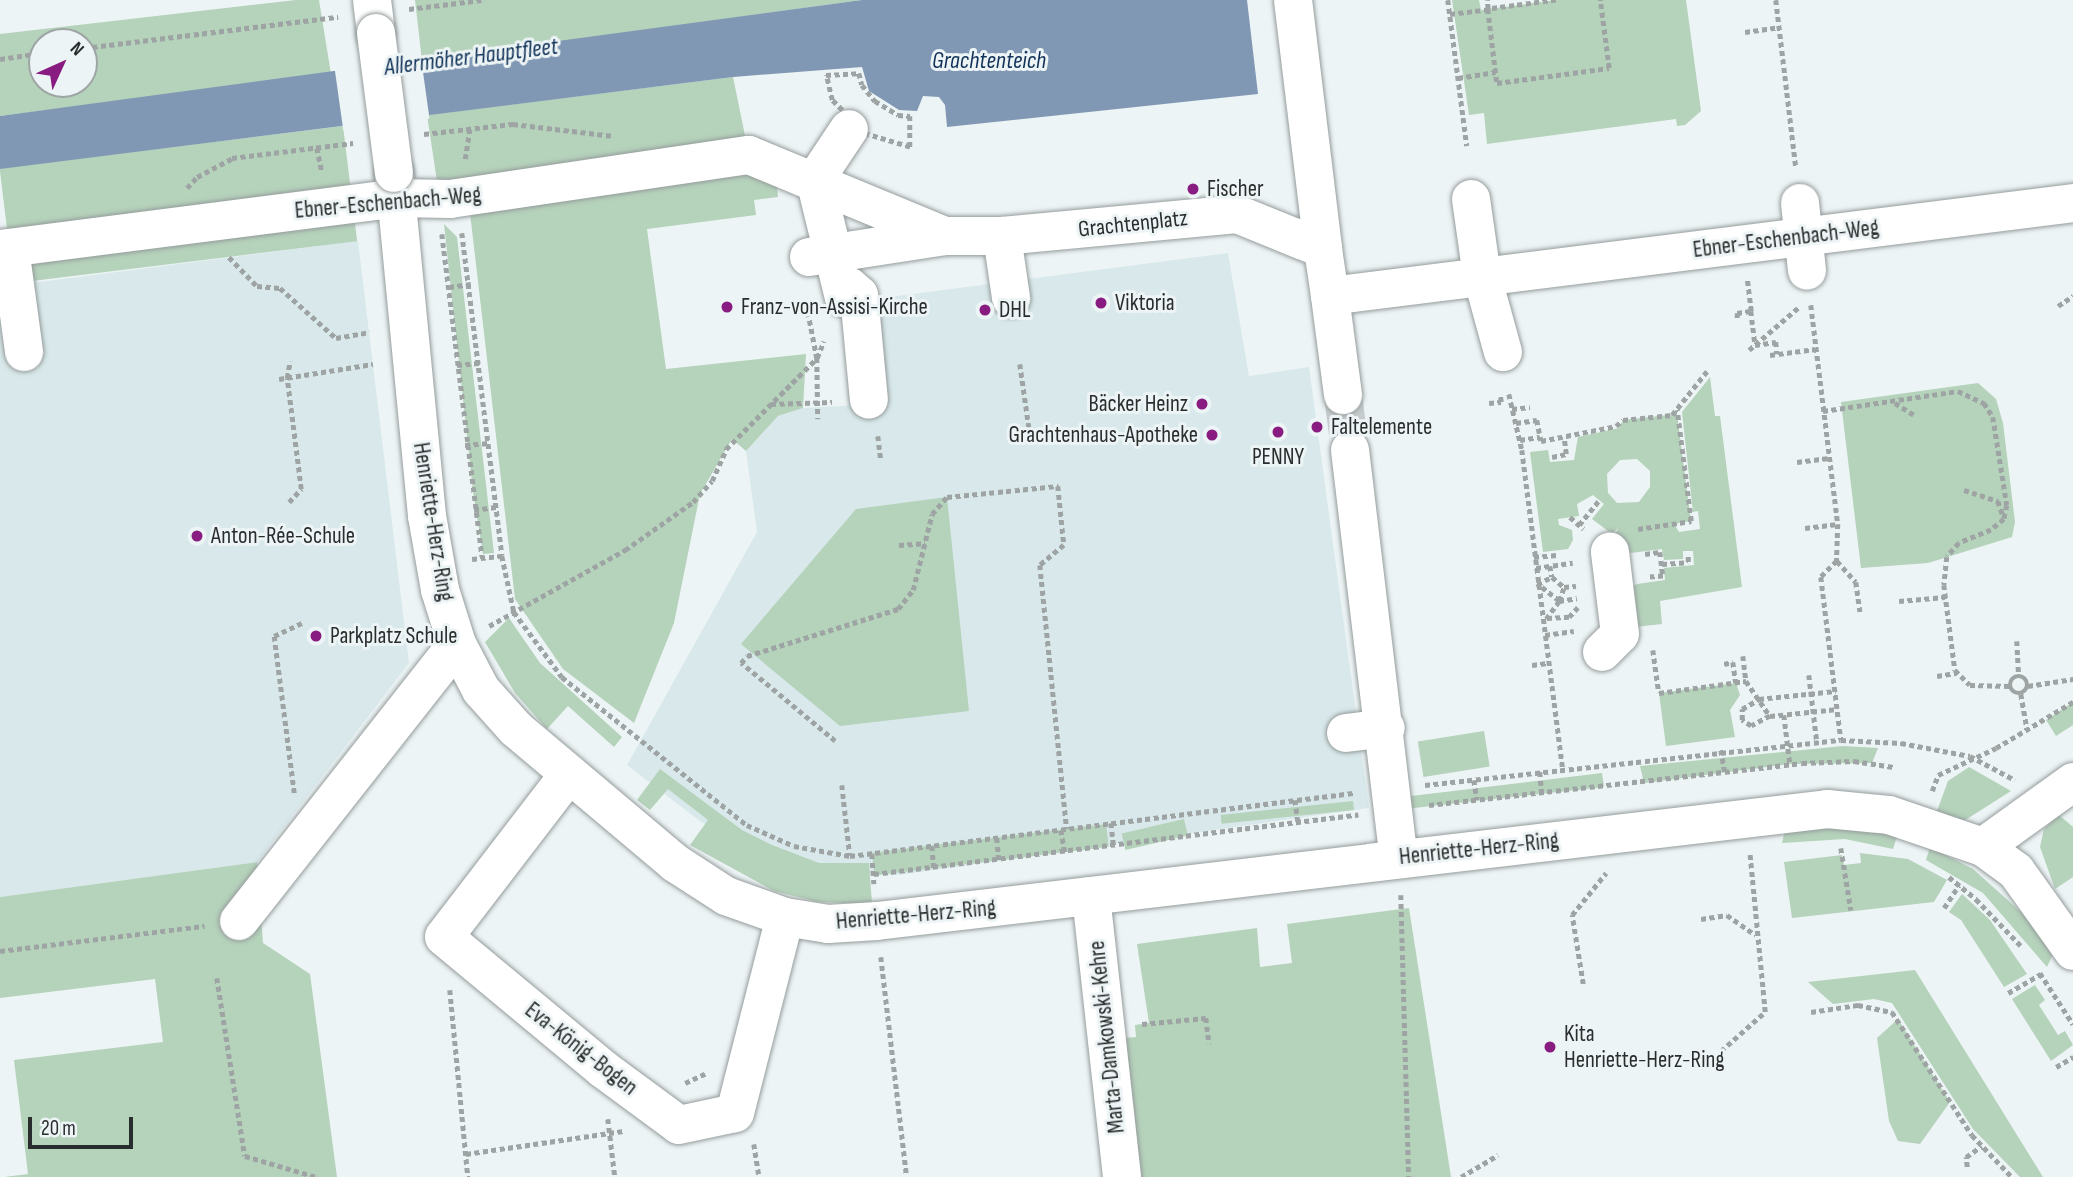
<!DOCTYPE html>
<html>
<head>
<meta charset="utf-8">
<style>
  body { margin:0 }
  #map { position:relative; width:2073px; height:1177px; overflow:hidden; background:#edf4f5; font-family:"Sofia Sans Condensed",sans-serif }
  div>[style] { position:absolute }
  .built>* { inset:0; background:#d9e9eb }
  .green>* { inset:0; background:#b5d2bb; transform-origin:0 0 }
  .water>* { inset:0; background:#8198b4 }
  .pier>* { inset:0; background:#edf4f5; transform-origin:0 0 }
  .minor-tunnel>* { height:38px; margin-top:-19px; transform-origin:0; background:repeating-linear-gradient(90deg,#c6cccd 0 38px,transparent 0 57px) }
  .path>* { height:4.5px; margin-top:-2.25px; transform-origin:0; background:repeating-linear-gradient(90deg,#9ea4a4 0 5px,transparent 0 8.5px) }
  .path>.ring { margin:-2.25px; padding:0; box-sizing:content-box; background:none; border:4.5px solid #9ea4a4; border-radius:50% }
  .roads { filter:drop-shadow(0 0 2px #959c9c) drop-shadow(0 0 2px #959c9c) }
  .minor>* { height:38px; margin:-19px; padding:0 19px; transform-origin:19px; border-radius:19px; background:#fff }
  .bridges { filter:drop-shadow(0 0 2px #959c9c) drop-shadow(0 0 2px #959c9c) }
  .minor-bridge>* { height:38px; margin:-19px; padding:0 19px; transform-origin:19px; border-radius:19px; background:#fff }
  .dots>* { width:19px; height:19px; translate:-50% -50%; box-sizing:border-box; border:4px solid #edf4f5; border-radius:50% }
  span { translate:-50% -50%; white-space:nowrap; text-align:center; line-height:1.15; -webkit-text-stroke:6px #edf4f5; paint-order:stroke }
  .poi-label { font-size:23px; color:#2a2d2d }
  .left { translate:0 -50%; text-align:left }
  .right { translate:-100% -50%; text-align:right }
  .street-label { font-size:23px; color:#2a2d2d }
  .water-label { font-size:24px; color:#103158; font-style:italic }
  .north { position:absolute; left:28px; top:28px; width:70px; height:70px; box-sizing:border-box; background:#edf4f5; border:2px solid #9fa4a5; border-radius:50%; rotate:45deg; font-size:19px; font-weight:700; line-height:28px; text-align:center; color:#2a2d2d }
  .north::after { content:''; display:block; margin:auto; width:24px; height:32px; background:#891c81; clip-path:polygon(50% 0,100% 100%,50% 72%,0 100%) }
  .scale { position:absolute; left:28px; top:1117px; width:105px; height:32px; box-sizing:border-box; border:4px solid #2a2d2d; border-top:0; padding-left:9px; font-size:21px; line-height:24px; white-space:nowrap; color:#2a2d2d; -webkit-text-stroke:5px #edf4f5; paint-order:stroke }
</style>
</head>
<body>
<div id="map">
  <div class="built">
    <div style="clip-path:polygon(358px 241px,409px 663px,257px 862px,0 897px,0 287px)"></div>
    <div style="clip-path:polygon(1228px 253px,1249px 376px,1309px 367px,1369px 808px,898px 875px,798px 868px,701px 822px,627px 765px,757px 532px,746px 451px,778px 416px,803px 408px,861px 405px,851px 302px)"></div>
  </div>
  <div class="green">
    <div style="clip-path:polygon(evenodd,296px 0,319px 0,331px 74px,0 116px,0 34px,296px 0,42px 42px,84px 42px,84px 84px,42px 84px,42px 42px)"></div>
    <div style="clip-path:polygon(415px 0,862px 0,422px 61px)"></div>
    <div style="clip-path:polygon(1452px 0,1479px 0,1481px 10px,1555px 0,1686px 0,1701px 111px,1685px 125px,1677px 126px,1676px 119px,1487px 144px,1484px 113px,1469px 115px)"></div>
    <div style="clip-path:polygon(733px 77px,749px 155px,775px 162px,778px 197px,754px 200px,756px 215px,647px 229px,666px 369px,806px 354px,803px 408px,778px 416px,746px 451px,732px 439px,700px 494px,674px 623px,634px 723px,563px 669px,515px 599px,467px 187px,438px 188px,427px 115px)"></div>
    <div style="left:343px;top:126px;width:116px;height:346px;rotate:83deg"></div>
    <div style="clip-path:polygon(444px 224px,457px 237px,494px 553px,483px 554px,473px 492px)"></div>
    <div style="clip-path:polygon(evenodd,1710px 377px,1715px 416px,1720px 416px,1742px 587px,1660px 601px,1662px 624px,1626px 628px,1621px 593px,1637px 584px,1665px 580px,1664px 568px,1694px 565px,1693px 551px,1683px 551px,1683px 559px,1664px 560px,1662px 549px,1631px 553px,1614px 538px,1618px 528px,1612px 534px,1592px 519px,1604px 504px,1593px 495px,1577px 504px,1579px 516px,1558px 519px,1559px 525px,1572px 530px,1573px 540px,1568px 549px,1543px 552px,1530px 452px,1548px 450px,1550px 462px,1574px 460px,1578px 437px,1619px 428px,1623px 420px,1677px 414px,1691px 521px,1674px 524px,1679px 532px,1700px 529px,1698px 511px,1693px 512px,1682px 412px,1710px 377px,1637px 459px,1650px 471px,1650px 487px,1639px 502px,1617px 503px,1608px 493px,1607px 474px,1620px 460px,1637px 459px)"></div>
    <div style="clip-path:polygon(1978px 383px,1996px 399px,2003px 423px,2015px 522px,2012px 537px,1928px 563px,1861px 568px,1841px 402px)"></div>
    <div style="clip-path:polygon(947px 497px,969px 711px,840px 726px,741px 644px,856px 509px)"></div>
    <div style="clip-path:polygon(509px 618px,540px 663px,622px 737px,614px 747px,568px 706px,547px 729px,515px 693px,485px 642px)"></div>
    <div style="clip-path:polygon(1736px 683px,1740px 695px,1730px 710px,1735px 737px,1666px 746px,1659px 693px)"></div>
    <div style="clip-path:polygon(2073px 702px,2073px 725px,2056px 736px,2046px 720px)"></div>
    <div style="left:1484px;top:731px;width:36px;height:67px;rotate:81deg"></div>
    <div style="clip-path:polygon(1843px 746px,1878px 748px,1872px 763px,1790px 764px,1644px 783px,1640px 766px)"></div>
    <div style="clip-path:polygon(1969px 767px,2011px 791px,1959px 824px,1933px 822px,1948px 781px)"></div>
    <div style="clip-path:polygon(660px 769px,742px 830px,772px 845px,819px 863px,869px 863px,872px 904px,818px 902px,774px 891px,690px 845px,708px 820px,668px 789px,650px 810px,637px 800px)"></div>
    <div style="clip-path:polygon(1602px 773px,1604px 787px,1405px 809px,1403px 797px)"></div>
    <div style="left:1353px;top:801px;width:9px;height:133px;rotate:84deg"></div>
    <div style="clip-path:polygon(2059px 815px,2073px 827px,2073px 877px,2055px 889px,2040px 847px,2044px 829px)"></div>
    <div style="left:1184px;top:819px;width:17px;height:64px;rotate:77deg"></div>
    <div style="left:1106px;top:824px;width:23px;height:236px;rotate:83deg"></div>
    <div style="clip-path:polygon(1848px 826px,1897px 836px,1893px 849px,1845px 839px,1782px 843px,1785px 830px)"></div>
    <div style="clip-path:polygon(1930px 847px,1973px 869px,2021px 912px,2054px 952px,2047px 967px,1983px 893px,1926px 860px)"></div>
    <div style="clip-path:polygon(1860px 853px,1908px 859px,1947px 880px,1934px 902px,1792px 918px,1784px 862px,1842px 855px,1844px 865px,1861px 863px)"></div>
    <div style="clip-path:polygon(257px 862px,263px 943px,310px 974px,337px 1177px,4px 1177px,28px 1174px,14px 1060px,163px 1042px,155px 979px,0 998px,0 897px)"></div>
    <div style="clip-path:polygon(1962px 894px,1990px 920px,2027px 974px,2004px 987px,1961px 920px,1949px 912px)"></div>
    <div style="clip-path:polygon(1409px 908px,1451px 1177px,1138px 1177px,1123px 1038px,1136px 1037px,1135px 1025px,1149px 1023px,1137px 944px,1257px 928px,1260px 967px,1292px 963px,1287px 924px)"></div>
    <div style="clip-path:polygon(1915px 970px,2043px 1177px,2020px 1177px,1973px 1129px,1892px 1003px,1874px 999px,1833px 1004px,1808px 982px)"></div>
    <div style="clip-path:polygon(2035px 985px,2045px 1000px,2039px 1005px,2058px 1035px,2065px 1031px,2073px 1045px,2051px 1061px,2012px 999px)"></div>
    <div style="clip-path:polygon(1898px 1019px,1950px 1102px,1920px 1144px,1898px 1141px,1889px 1121px,1877px 1038px)"></div>
  </div>
  <div class="water">
    <div style="clip-path:polygon(862px 0,1247px 0,1258px 94px,947px 127px,945px 105px,939px 97px,923px 96px,917px 111px,899px 110px,869px 91px,862px 67px,733px 77px,0 169px,0 116px)"></div>
  </div>
  <div class="pier">
    <div style="left:421px;top:58px;width:61px;height:87px;rotate:82deg"></div>
  </div>
  <div class="minor-tunnel">
    <div style="left:1343px;top:395px;width:55px;rotate:82.7deg"></div>
  </div>
  <div class="path">
    <div style="left:1448px;top:0;width:147px;rotate:82.6deg"></div>
    <div style="left:1556px;top:0;width:69px;rotate:172.5deg"></div>
    <div style="left:1488px;top:9px;width:75px;rotate:83.1deg"></div>
    <div style="left:1497px;top:83px;width:113px;rotate:-7.6deg"></div>
    <div style="left:1609px;top:68px;width:69px;rotate:-97.5deg"></div>
    <div style="left:1776px;top:0;width:168px;rotate:83.2deg"></div>
    <div style="left:409px;top:9px;width:73px;rotate:-7.1deg"></div>
    <div style="left:1450px;top:14px;width:38px;rotate:-7deg"></div>
    <div style="left:1488px;top:9px;width:9px;rotate:-96deg"></div>
    <div style="left:1745px;top:32px;width:34px;rotate:-8deg"></div>
    <div style="left:84px;top:48px;width:256px;rotate:-7deg"></div>
    <div style="left:0;top:59px;width:42px;rotate:-8.1deg"></div>
    <div style="left:859px;top:73px;width:12px;rotate:76deg"></div>
    <div style="left:862px;top:85px;width:21px;rotate:51deg"></div>
    <div style="left:875px;top:101px;width:27px;rotate:31deg"></div>
    <div style="left:898px;top:115px;width:12px;rotate:5deg"></div>
    <div style="left:910px;top:116px;width:31px;rotate:90deg"></div>
    <div style="left:910px;top:147px;width:46px;rotate:-163.5deg"></div>
    <div style="left:866px;top:134px;width:48px;rotate:-135deg"></div>
    <div style="left:832px;top:100px;width:26px;rotate:-103deg"></div>
    <div style="left:826px;top:75px;width:33px;rotate:-3deg"></div>
    <div style="left:1458px;top:78px;width:38px;rotate:-9deg"></div>
    <div style="left:424px;top:134px;width:90px;rotate:-6.4deg"></div>
    <div style="left:513px;top:124px;width:101px;rotate:6.8deg"></div>
    <div style="left:317px;top:148px;width:25px;rotate:78deg"></div>
    <div style="left:465px;top:159px;width:30px;rotate:-81deg"></div>
    <div style="left:187px;top:188px;width:15px;rotate:-48deg"></div>
    <div style="left:197px;top:177px;width:40px;rotate:-28deg"></div>
    <div style="left:232px;top:158px;width:122px;rotate:-7.1deg"></div>
    <div style="left:462px;top:233px;width:325px;rotate:82.9deg"></div>
    <div style="left:502px;top:556px;width:57px;rotate:77.9deg"></div>
    <div style="left:514px;top:612px;width:81px;rotate:53.6deg"></div>
    <div style="left:562px;top:677px;width:237px;rotate:38.7deg"></div>
    <div style="left:747px;top:825px;width:51px;rotate:24.1deg"></div>
    <div style="left:794px;top:846px;width:57px;rotate:10.1deg"></div>
    <div style="left:850px;top:856px;width:507px;rotate:-7.14deg"></div>
    <div style="left:442px;top:234px;width:325px;rotate:82.9deg"></div>
    <div style="left:229px;top:257px;width:40px;rotate:46deg"></div>
    <div style="left:257px;top:286px;width:23px;rotate:5deg"></div>
    <div style="left:280px;top:288px;width:75px;rotate:41.8deg"></div>
    <div style="left:336px;top:338px;width:34px;rotate:-10deg"></div>
    <div style="left:449px;top:287px;width:22px;rotate:-8deg"></div>
    <div style="left:1811px;top:305px;width:221px;rotate:83deg"></div>
    <div style="left:1838px;top:524px;width:37px;rotate:92deg"></div>
    <div style="left:1837px;top:561px;width:23px;rotate:135deg"></div>
    <div style="left:1821px;top:577px;width:164px;rotate:83deg"></div>
    <div style="left:2058px;top:306px;width:18px;rotate:-34deg"></div>
    <div style="left:1751px;top:311px;width:34px;rotate:83deg"></div>
    <div style="left:1755px;top:345px;width:21px;rotate:-8deg"></div>
    <div style="left:1776px;top:342px;width:12px;rotate:85deg"></div>
    <div style="left:808px;top:312px;width:47px;rotate:78.9deg"></div>
    <div style="left:817px;top:358px;width:61px;rotate:89.1deg"></div>
    <div style="left:1737px;top:318px;width:5px;rotate:-90deg"></div>
    <div style="left:1737px;top:313px;width:14px;rotate:-8deg"></div>
    <div style="left:1751px;top:311px;width:32px;rotate:-97deg"></div>
    <div style="left:1749px;top:350px;width:66px;rotate:-40.7deg"></div>
    <div style="left:1770px;top:355px;width:46px;rotate:-7.4deg"></div>
    <div style="left:1020px;top:364px;width:78px;rotate:81.9deg"></div>
    <div style="left:457px;top:365px;width:22px;rotate:-5deg"></div>
    <div style="left:279px;top:379px;width:95px;rotate:-9.1deg"></div>
    <div style="left:1509px;top:394px;width:57px;rotate:76.9deg"></div>
    <div style="left:1522px;top:450px;width:323px;rotate:82.7deg"></div>
    <div style="left:1489px;top:403px;width:12px;rotate:-5deg"></div>
    <div style="left:1501px;top:402px;width:7px;rotate:-98deg"></div>
    <div style="left:1895px;top:403px;width:22px;rotate:32deg"></div>
    <div style="left:771px;top:404px;width:61px;rotate:-1.9deg"></div>
    <div style="left:1512px;top:409px;width:18px;rotate:-6deg"></div>
    <div style="left:1823px;top:411px;width:136px;rotate:-8.4deg"></div>
    <div style="left:1958px;top:391px;width:29px;rotate:25deg"></div>
    <div style="left:1984px;top:403px;width:17px;rotate:57deg"></div>
    <div style="left:1993px;top:417px;width:89px;rotate:81deg"></div>
    <div style="left:2007px;top:505px;width:14px;rotate:102deg"></div>
    <div style="left:2004px;top:519px;width:17px;rotate:140deg"></div>
    <div style="left:1991px;top:530px;width:35px;rotate:158deg"></div>
    <div style="left:1959px;top:543px;width:18px;rotate:131deg"></div>
    <div style="left:1947px;top:557px;width:28px;rotate:96deg"></div>
    <div style="left:1944px;top:585px;width:86px;rotate:82.6deg"></div>
    <div style="left:1955px;top:670px;width:21px;rotate:45deg"></div>
    <div style="left:1970px;top:685px;width:40px;rotate:1.4deg"></div>
    <div style="left:1516px;top:423px;width:21px;rotate:-8deg"></div>
    <div style="left:1537px;top:420px;width:21px;rotate:79deg"></div>
    <div style="left:1541px;top:441px;width:76px;rotate:-11.3deg"></div>
    <div style="left:1616px;top:426px;width:9px;rotate:-41deg"></div>
    <div style="left:1623px;top:420px;width:49px;rotate:-5.8deg"></div>
    <div style="left:1672px;top:415px;width:56px;rotate:-51.5deg"></div>
    <div style="left:878px;top:436px;width:23px;rotate:83deg"></div>
    <div style="left:1520px;top:440px;width:20px;rotate:-9deg"></div>
    <div style="left:465px;top:445px;width:24px;rotate:-5deg"></div>
    <div style="left:1552px;top:457px;width:14px;rotate:-12deg"></div>
    <div style="left:1566px;top:454px;width:16px;rotate:-97deg"></div>
    <div style="left:1797px;top:462px;width:32px;rotate:-7deg"></div>
    <div style="left:1964px;top:490px;width:36px;rotate:18deg"></div>
    <div style="left:1998px;top:501px;width:18px;rotate:71deg"></div>
    <div style="left:289px;top:502px;width:18px;rotate:-47deg"></div>
    <div style="left:301px;top:489px;width:112px;rotate:-97.2deg"></div>
    <div style="left:287px;top:378px;width:17px;rotate:-80deg"></div>
    <div style="left:474px;top:510px;width:22px;rotate:-8deg"></div>
    <div style="left:1570px;top:517px;width:18px;rotate:41deg"></div>
    <div style="left:1579px;top:525px;width:33px;rotate:-51deg"></div>
    <div style="left:1805px;top:528px;width:33px;rotate:-7deg"></div>
    <div style="left:1638px;top:529px;width:54px;rotate:-8.6deg"></div>
    <div style="left:1691px;top:521px;width:112px;rotate:-97.2deg"></div>
    <div style="left:899px;top:545px;width:26px;rotate:-4deg"></div>
    <div style="left:1645px;top:554px;width:15px;rotate:-8deg"></div>
    <div style="left:1660px;top:552px;width:24px;rotate:83deg"></div>
    <div style="left:1663px;top:576px;width:13px;rotate:176deg"></div>
    <div style="left:1534px;top:557px;width:23px;rotate:-5deg"></div>
    <div style="left:472px;top:559px;width:30px;rotate:-6deg"></div>
    <div style="left:1837px;top:561px;width:28px;rotate:48deg"></div>
    <div style="left:1856px;top:582px;width:30px;rotate:82deg"></div>
    <div style="left:1662px;top:564px;width:26px;rotate:-4deg"></div>
    <div style="left:1688px;top:562px;width:8px;rotate:-90deg"></div>
    <div style="left:1550px;top:566px;width:11px;rotate:80deg"></div>
    <div style="left:1552px;top:577px;width:16px;rotate:40deg"></div>
    <div style="left:1564px;top:587px;width:12px;rotate:-5deg"></div>
    <div style="left:1536px;top:568px;width:37px;rotate:-8deg"></div>
    <div style="left:1559px;top:601px;width:18px;rotate:-9deg"></div>
    <div style="left:1559px;top:601px;width:15px;rotate:-70deg"></div>
    <div style="left:1899px;top:601px;width:46px;rotate:-5deg"></div>
    <div style="left:1547px;top:618px;width:22px;rotate:-3deg"></div>
    <div style="left:1569px;top:617px;width:13px;rotate:-48deg"></div>
    <div style="left:1546px;top:619px;width:22px;rotate:-54deg"></div>
    <div style="left:1559px;top:601px;width:28px;rotate:-142deg"></div>
    <div style="left:1537px;top:584px;width:17px;rotate:-25deg"></div>
    <div style="left:489px;top:626px;width:156px;rotate:-29.2deg"></div>
    <div style="left:625px;top:550px;width:83px;rotate:-35.2deg"></div>
    <div style="left:693px;top:502px;width:28px;rotate:-48deg"></div>
    <div style="left:712px;top:481px;width:35px;rotate:-66deg"></div>
    <div style="left:726px;top:449px;width:129px;rotate:-45deg"></div>
    <div style="left:817px;top:358px;width:18px;rotate:-68deg"></div>
    <div style="left:1545px;top:635px;width:29px;rotate:-8deg"></div>
    <div style="left:2017px;top:641px;width:35px;rotate:87deg"></div>
    <div style="left:1653px;top:650px;width:43px;rotate:82.1deg"></div>
    <div style="left:1659px;top:693px;width:88px;rotate:-7.9deg"></div>
    <div style="left:1743px;top:656px;width:25px;rotate:83deg"></div>
    <div style="left:1746px;top:681px;width:42px;rotate:55.6deg"></div>
    <div style="left:1770px;top:716px;width:68px;rotate:-5.9deg"></div>
    <div style="left:1724px;top:664px;width:9px;rotate:-13deg"></div>
    <div style="left:1733px;top:662px;width:21px;rotate:82deg"></div>
    <div style="left:1532px;top:665px;width:16px;rotate:-7deg"></div>
    <div style="left:1809px;top:675px;width:67px;rotate:83.2deg"></div>
    <div style="left:1937px;top:676px;width:19px;rotate:-9deg"></div>
    <div class="ring" style="left:2010px;top:676px;width:13.5px;height:13.5px"></div>
    <div style="left:2028px;top:686px;width:46px;rotate:-8.8deg"></div>
    <div style="left:2021px;top:694px;width:36px;rotate:80deg"></div>
    <div style="left:1784px;top:715px;width:49px;rotate:83deg"></div>
    <div style="left:1770px;top:716px;width:21px;rotate:152deg"></div>
    <div style="left:1751px;top:726px;width:11px;rotate:-146deg"></div>
    <div style="left:1742px;top:720px;width:11px;rotate:-90deg"></div>
    <div style="left:1742px;top:709px;width:20px;rotate:-30deg"></div>
    <div style="left:1759px;top:699px;width:77px;rotate:-5.9deg"></div>
    <div style="left:835px;top:741px;width:122px;rotate:-140.3deg"></div>
    <div style="left:741px;top:663px;width:9px;rotate:-49deg"></div>
    <div style="left:747px;top:656px;width:158px;rotate:-17.3deg"></div>
    <div style="left:898px;top:609px;width:24px;rotate:-52deg"></div>
    <div style="left:913px;top:590px;width:78px;rotate:-76deg"></div>
    <div style="left:932px;top:514px;width:23px;rotate:-49deg"></div>
    <div style="left:947px;top:497px;width:112px;rotate:-5.7deg"></div>
    <div style="left:1058px;top:486px;width:59px;rotate:84.2deg"></div>
    <div style="left:1064px;top:545px;width:31px;rotate:140deg"></div>
    <div style="left:1040px;top:565px;width:265px;rotate:84.2deg"></div>
    <div style="left:1721px;top:750px;width:22px;rotate:80deg"></div>
    <div style="left:1540px;top:772px;width:21px;rotate:85deg"></div>
    <div style="left:1474px;top:780px;width:20px;rotate:81deg"></div>
    <div style="left:842px;top:785px;width:71px;rotate:83.6deg"></div>
    <div style="left:1425px;top:785px;width:418px;rotate:-6.2deg"></div>
    <div style="left:1841px;top:740px;width:60px;rotate:2.9deg"></div>
    <div style="left:1901px;top:743px;width:70px;rotate:10.7deg"></div>
    <div style="left:1970px;top:756px;width:51px;rotate:28.1deg"></div>
    <div style="left:1932px;top:791px;width:17px;rotate:-69deg"></div>
    <div style="left:1938px;top:775px;width:64px;rotate:-25deg"></div>
    <div style="left:1996px;top:748px;width:90px;rotate:-30.9deg"></div>
    <div style="left:294px;top:793px;width:158px;rotate:-97.3deg"></div>
    <div style="left:274px;top:636px;width:33px;rotate:-25deg"></div>
    <div style="left:1295px;top:800px;width:22px;rotate:82deg"></div>
    <div style="left:1429px;top:805px;width:375px;rotate:-6.4deg"></div>
    <div style="left:1802px;top:763px;width:52px;rotate:-2.2deg"></div>
    <div style="left:1854px;top:761px;width:40px;rotate:8.5deg"></div>
    <div style="left:1111px;top:823px;width:23px;rotate:83deg"></div>
    <div style="left:1061px;top:830px;width:23px;rotate:80deg"></div>
    <div style="left:997px;top:838px;width:23px;rotate:85deg"></div>
    <div style="left:932px;top:846px;width:22px;rotate:85deg"></div>
    <div style="left:1841px;top:848px;width:63px;rotate:80.8deg"></div>
    <div style="left:872px;top:854px;width:30px;rotate:86deg"></div>
    <div style="left:874px;top:874px;width:488px;rotate:-7deg"></div>
    <div style="left:1949px;top:877px;width:35px;rotate:39deg"></div>
    <div style="left:1976px;top:899px;width:65px;rotate:46.2deg"></div>
    <div style="left:1401px;top:895px;width:282px;rotate:88.4deg"></div>
    <div style="left:1944px;top:908px;width:27px;rotate:-57deg"></div>
    <div style="left:1701px;top:919px;width:26px;rotate:-9deg"></div>
    <div style="left:1727px;top:915px;width:35px;rotate:35deg"></div>
    <div style="left:0;top:951px;width:206px;rotate:-7deg"></div>
    <div style="left:881px;top:957px;width:222px;rotate:83.3deg"></div>
    <div style="left:2040px;top:973px;width:61px;rotate:57.1deg"></div>
    <div style="left:217px;top:978px;width:180px;rotate:81.1deg"></div>
    <div style="left:245px;top:1156px;width:75px;rotate:16.3deg"></div>
    <div style="left:1583px;top:984px;width:70px;rotate:-99.1deg"></div>
    <div style="left:1572px;top:915px;width:54px;rotate:-51deg"></div>
    <div style="left:450px;top:990px;width:188px;rotate:84.5deg"></div>
    <div style="left:2008px;top:993px;width:38px;rotate:-30deg"></div>
    <div style="left:1811px;top:1012px;width:48px;rotate:-8.5deg"></div>
    <div style="left:1858px;top:1005px;width:35px;rotate:12deg"></div>
    <div style="left:1892px;top:1012px;width:147px;rotate:57deg"></div>
    <div style="left:1972px;top:1135px;width:58px;rotate:46.4deg"></div>
    <div style="left:1142px;top:1024px;width:64px;rotate:-5.4deg"></div>
    <div style="left:1206px;top:1018px;width:26px;rotate:83deg"></div>
    <div style="left:1721px;top:1051px;width:59px;rotate:-41.6deg"></div>
    <div style="left:1765px;top:1012px;width:158px;rotate:-95.5deg"></div>
    <div style="left:2056px;top:1067px;width:20px;rotate:-30deg"></div>
    <div style="left:685px;top:1083px;width:23px;rotate:-25deg"></div>
    <div style="left:608px;top:1119px;width:58px;rotate:83.1deg"></div>
    <div style="left:754px;top:1144px;width:33px;rotate:81deg"></div>
    <div style="left:466px;top:1154px;width:159px;rotate:-8.3deg"></div>
    <div style="left:1967px;top:1167px;width:10px;rotate:-96deg"></div>
    <div style="left:1966px;top:1157px;width:19px;rotate:-35deg"></div>
    <div style="left:1461px;top:1177px;width:43px;rotate:-30.7deg"></div>
  </div>
  <div class="roads">
    <div class="minor">
      <div style="left:372px;top:0;width:33px;rotate:83deg"></div>
      <div style="left:1293px;top:0;width:251px;rotate:83.1deg"></div>
      <div style="left:394px;top:173px;width:345px;rotate:84.5deg"></div>
      <div style="left:427px;top:516px;width:75px;rotate:80deg"></div>
      <div style="left:440px;top:590px;width:57px;rotate:72.5deg"></div>
      <div style="left:457px;top:644px;width:52px;rotate:62.4deg"></div>
      <div style="left:481px;top:690px;width:52px;rotate:48.1deg"></div>
      <div style="left:516px;top:729px;width:208px;rotate:40.1deg"></div>
      <div style="left:675px;top:863px;width:61px;rotate:32.9deg"></div>
      <div style="left:726px;top:896px;width:63px;rotate:19.6deg"></div>
      <div style="left:785px;top:917px;width:44px;rotate:9.2deg"></div>
      <div style="left:828px;top:924px;width:49px;rotate:-3.5deg"></div>
      <div style="left:877px;top:921px;width:957px;rotate:-6.72deg"></div>
      <div style="left:1827px;top:809px;width:62px;rotate:5.5deg"></div>
      <div style="left:1889px;top:815px;width:99px;rotate:18.8deg"></div>
      <div style="left:1983px;top:847px;width:41px;rotate:36deg"></div>
      <div style="left:2016px;top:871px;width:98px;rotate:54.5deg"></div>
      <div style="left:1471px;top:199px;width:78px;rotate:81.9deg"></div>
      <div style="left:1482px;top:276px;width:79px;rotate:74.6deg"></div>
      <div style="left:1800px;top:203px;width:68px;rotate:84.1deg"></div>
      <div style="left:1002px;top:236px;width:63px;rotate:81.7deg"></div>
      <div style="left:10px;top:248px;width:105px;rotate:82.3deg"></div>
      <div style="left:0;top:249px;width:399px;rotate:-7.3deg"></div>
      <div style="left:396px;top:198px;width:54px;rotate:1.1deg"></div>
      <div style="left:450px;top:199px;width:302px;rotate:-8.4deg"></div>
      <div style="left:749px;top:155px;width:212px;rotate:22.5deg"></div>
      <div style="left:945px;top:236px;width:57px"></div>
      <div style="left:1002px;top:236px;width:236px;rotate:-5.3deg"></div>
      <div style="left:1237px;top:214px;width:93px;rotate:22.1deg"></div>
      <div style="left:1323px;top:249px;width:48px;rotate:81.5deg"></div>
      <div style="left:1330px;top:296px;width:749px;rotate:-7.13deg"></div>
      <div style="left:809px;top:257px;width:138px;rotate:-8.8deg"></div>
      <div style="left:850px;top:287px;width:12px;rotate:42deg"></div>
      <div style="left:859px;top:295px;width:105px;rotate:84.6deg"></div>
      <div style="left:1330px;top:296px;width:100px;rotate:82.5deg"></div>
      <div style="left:844px;top:298px;width:122px;rotate:-103.8deg"></div>
      <div style="left:815px;top:180px;width:61px;rotate:-56.3deg"></div>
      <div style="left:1350px;top:450px;width:395px;rotate:83.2deg"></div>
      <div style="left:1602px;top:652px;width:25px;rotate:-45deg"></div>
      <div style="left:1620px;top:634px;width:83px;rotate:-97deg"></div>
      <div style="left:1346px;top:733px;width:40px;rotate:-7.1deg"></div>
      <div style="left:569px;top:774px;width:205px;rotate:127.5deg"></div>
      <div style="left:444px;top:937px;width:207px;rotate:39.7deg"></div>
      <div style="left:603px;top:1069px;width:94px;rotate:36.4deg"></div>
      <div style="left:679px;top:1125px;width:57px;rotate:-12.1deg"></div>
      <div style="left:735px;top:1113px;width:202px;rotate:-75.7deg"></div>
      <div style="left:1983px;top:847px;width:111px;rotate:-35.8deg"></div>
      <div style="left:1091px;top:896px;width:283px;rotate:83.7deg"></div>
      <div style="left:239px;top:921px;width:352px;rotate:-51.8deg"></div>
    </div>
  </div>
  <div class="bridges">
    <div class="minor-bridge">
      <div style="left:376px;top:33px;width:141px;rotate:82.7deg"></div>
    </div>
  </div>
  <div class="dots">
    <div style="left:1193px;top:189px;background:#891c81"></div>
    <div style="left:1101px;top:303px;background:#891c81"></div>
    <div style="left:727px;top:307px;background:#891c81"></div>
    <div style="left:985px;top:310px;background:#891c81"></div>
    <div style="left:1202px;top:404px;background:#891c81"></div>
    <div style="left:1317px;top:427px;background:#891c81"></div>
    <div style="left:1278px;top:432px;background:#891c81"></div>
    <div style="left:1212px;top:435px;background:#891c81"></div>
    <div style="left:197px;top:536px;background:#891c81"></div>
    <div style="left:316px;top:636px;background:#891c81"></div>
    <div style="left:1550px;top:1047px;background:#891c81"></div>
  </div>
  <div class="poi-label">
    <span class="left" style="left:1207px;top:189px">Fischer</span>
    <span class="left" style="left:1115px;top:303px">Viktoria</span>
    <span class="left" style="left:741px;top:307px">Franz-von-Assisi-Kirche</span>
    <span class="left" style="left:999px;top:310px">DHL</span>
    <span class="right" style="left:1188px;top:404px">Bäcker Heinz</span>
    <span class="left" style="left:1331px;top:427px">Faltelemente</span>
    <span class="right" style="left:1198px;top:435px">Grachtenhaus-Apotheke</span>
    <span style="left:1278px;top:457px">PENNY</span>
    <span class="left" style="left:211px;top:536px">Anton-Rée-Schule</span>
    <span class="left" style="left:330px;top:636px">Parkplatz Schule</span>
    <span class="left" style="left:1564px;top:1047px">Kita<br>Henriette-Herz-Ring</span>
  </div>
  <div class="street-label">
    <span style="left:388px;top:203px;rotate:-5deg">Ebner-Eschenbach-Weg</span>
    <span style="left:1133px;top:224px;rotate:-6deg">Grachtenplatz</span>
    <span style="left:1786px;top:239px;rotate:-7deg">Ebner-Eschenbach-Weg</span>
    <span style="left:433px;top:522px;rotate:81deg">Henriette-Herz-Ring</span>
    <span style="left:1479px;top:849px;rotate:-6deg">Henriette-Herz-Ring</span>
    <span style="left:916px;top:915px;rotate:-5deg">Henriette-Herz-Ring</span>
    <span style="left:1107px;top:1037px;rotate:-96deg">Marta-Damkowski-Kehre</span>
    <span style="left:581px;top:1049px;rotate:38deg">Eva-König-Bogen</span>
  </div>
  <div class="water-label">
    <span style="left:471px;top:57px;rotate:-7deg">Allermöher Hauptfleet</span>
    <span style="left:989px;top:61px">Grachtenteich</span>
  </div>
  <div class="north">N</div>
  <div class="scale">20 m</div>
</div>
</body>
</html>
